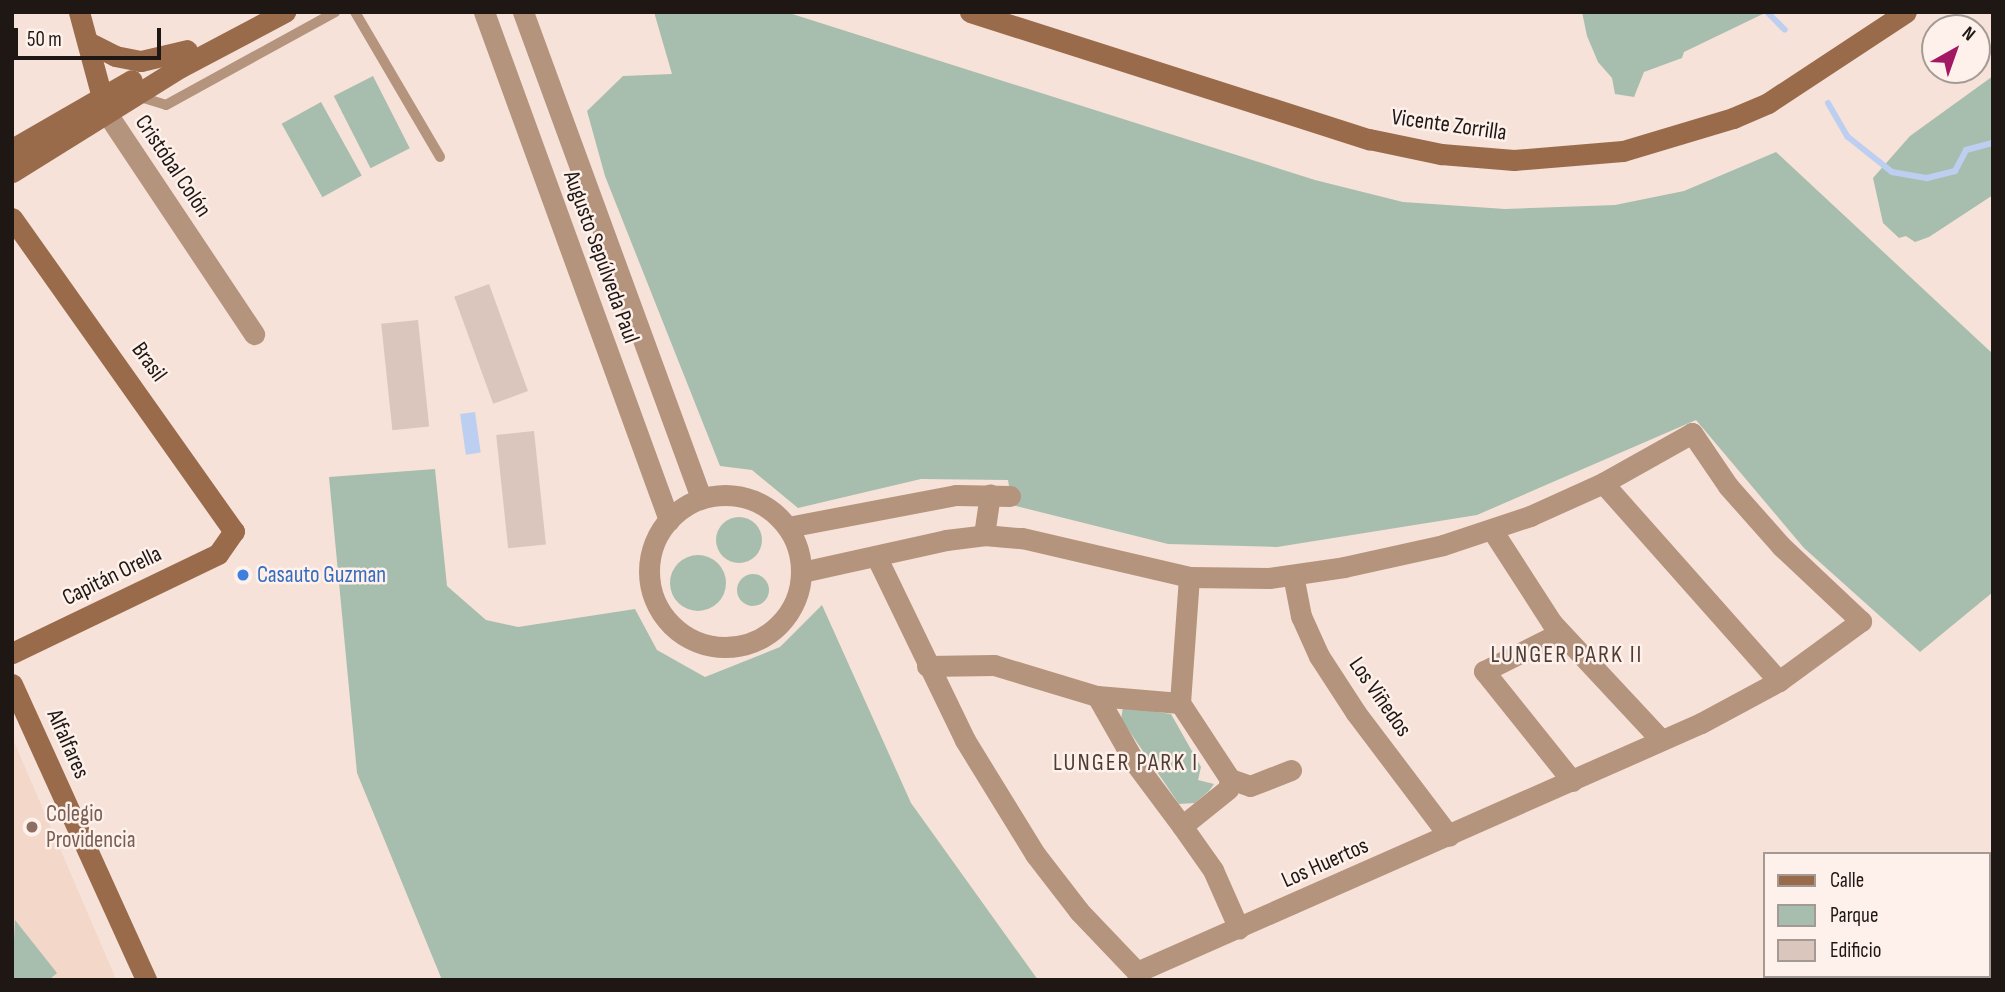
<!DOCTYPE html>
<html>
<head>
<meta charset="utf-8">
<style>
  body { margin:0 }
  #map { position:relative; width:2005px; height:992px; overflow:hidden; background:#f6e2d8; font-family:"Sofia Sans Condensed",sans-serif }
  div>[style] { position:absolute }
  .built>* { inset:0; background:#f3d7c9 }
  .green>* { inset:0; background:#a7beaf; transform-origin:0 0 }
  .round { border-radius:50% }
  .water>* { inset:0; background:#bdcff1; transform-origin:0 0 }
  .stream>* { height:6px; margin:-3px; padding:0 3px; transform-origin:3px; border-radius:3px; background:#bdcff1 }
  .building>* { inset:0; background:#dac6bc; transform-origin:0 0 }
  .lane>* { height:10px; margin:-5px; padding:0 5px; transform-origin:5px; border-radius:5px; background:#b4947d }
  .street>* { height:21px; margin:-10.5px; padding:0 10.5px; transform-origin:10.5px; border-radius:10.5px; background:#b4947d }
  .street>.ring { margin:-10.5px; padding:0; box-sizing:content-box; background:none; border:21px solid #b4947d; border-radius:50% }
  .secondary>* { height:21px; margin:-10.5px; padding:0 10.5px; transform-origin:10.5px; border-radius:10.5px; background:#996b4a }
  .dots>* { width:19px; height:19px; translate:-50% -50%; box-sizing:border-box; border:4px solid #fef1eb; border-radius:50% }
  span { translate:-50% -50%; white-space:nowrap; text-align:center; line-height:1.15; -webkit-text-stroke:5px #fef1eb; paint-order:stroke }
  .street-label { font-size:23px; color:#1e1714 }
  .shop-label { font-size:23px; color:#366cbe }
  .left { translate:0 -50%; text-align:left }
  .education-label { font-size:23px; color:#785e54 }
  .neighbourhood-label { font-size:24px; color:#4d3d35; letter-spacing:2px }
  .frame { position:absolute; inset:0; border:14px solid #1e1714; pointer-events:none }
  .legend { position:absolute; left:1763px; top:852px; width:228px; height:126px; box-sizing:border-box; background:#fef1eb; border:2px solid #a49a95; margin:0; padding:9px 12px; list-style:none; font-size:21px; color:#1e1714 }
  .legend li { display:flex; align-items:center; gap:14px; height:35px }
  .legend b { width:35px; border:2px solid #a49a95 }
  .north { position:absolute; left:1921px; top:14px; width:70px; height:70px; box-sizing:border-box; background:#fef1eb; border:2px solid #a49a95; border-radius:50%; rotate:40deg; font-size:19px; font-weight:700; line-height:28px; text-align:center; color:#1e1714 }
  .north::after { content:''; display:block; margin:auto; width:24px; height:32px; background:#a21862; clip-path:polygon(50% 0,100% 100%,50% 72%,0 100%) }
  .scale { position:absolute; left:14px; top:28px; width:147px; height:32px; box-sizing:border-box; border:4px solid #1e1714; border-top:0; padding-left:9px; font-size:21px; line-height:24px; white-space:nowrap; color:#1e1714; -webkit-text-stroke:5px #fef1eb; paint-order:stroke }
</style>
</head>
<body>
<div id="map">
  <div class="built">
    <div style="clip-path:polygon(12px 737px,116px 979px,115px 980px,12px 980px)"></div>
  </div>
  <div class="green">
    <div style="clip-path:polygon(654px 12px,786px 12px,1315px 180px,1403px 202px,1505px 209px,1615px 205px,1684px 191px,1776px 152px,1993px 354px,1993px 592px,1920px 652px,1804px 548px,1696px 420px,1477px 515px,1277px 547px,1168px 544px,1012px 505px,1008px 480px,921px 479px,798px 508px,752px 470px,720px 466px,605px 176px,587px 111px,623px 76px,672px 74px)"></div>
    <div style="clip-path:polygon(1582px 12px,1767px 12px,1684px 52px,1682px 58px,1644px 72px,1634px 97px,1615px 94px,1612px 78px,1598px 62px,1587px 36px)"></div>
    <div style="left:373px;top:76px;width:81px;height:44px;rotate:63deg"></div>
    <div style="clip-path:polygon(1993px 76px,1993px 195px,1929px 237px,1915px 242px,1906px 236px,1899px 238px,1883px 223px,1873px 178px,1910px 136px)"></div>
    <div style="left:321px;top:102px;width:84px;height:45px;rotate:61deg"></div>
    <div style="clip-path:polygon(435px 469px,447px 586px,486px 620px,518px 627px,635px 609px,657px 650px,705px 677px,780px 647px,822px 605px,911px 803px,1038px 980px,442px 980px,357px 773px,329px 477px)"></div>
    <div class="round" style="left:716px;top:517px;width:46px;height:46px"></div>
    <div class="round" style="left:670px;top:555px;width:56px;height:56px"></div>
    <div class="round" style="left:737px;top:574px;width:32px;height:32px"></div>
    <div style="clip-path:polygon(1123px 707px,1171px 714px,1201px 767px,1198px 780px,1214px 784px,1209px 791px,1195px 803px,1179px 804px,1121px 719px)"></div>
    <div style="clip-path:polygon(15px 920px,57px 973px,49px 980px,12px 980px)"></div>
  </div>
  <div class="water">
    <div style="left:475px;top:412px;width:41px;height:15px;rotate:82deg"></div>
  </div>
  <div class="stream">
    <div style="left:1767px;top:12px;width:25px;rotate:45deg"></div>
    <div style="left:1828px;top:103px;width:39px;rotate:60deg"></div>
    <div style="left:1848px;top:137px;width:56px;rotate:38.5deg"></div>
    <div style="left:1892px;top:172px;width:36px;rotate:10deg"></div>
    <div style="left:1927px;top:178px;width:29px;rotate:-14deg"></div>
    <div style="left:1955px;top:171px;width:24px;rotate:-62deg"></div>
    <div style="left:1966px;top:150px;width:28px;rotate:-15deg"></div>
  </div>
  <div class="building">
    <div style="left:489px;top:284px;width:114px;height:37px;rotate:70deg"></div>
    <div style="left:418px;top:320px;width:107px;height:37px;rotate:84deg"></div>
    <div style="left:534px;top:431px;width:114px;height:38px;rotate:84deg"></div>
  </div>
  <div class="lane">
    <div style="left:355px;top:12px;width:168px;rotate:59.6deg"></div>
    <div style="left:137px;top:96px;width:30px;rotate:17deg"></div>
    <div style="left:166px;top:105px;width:193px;rotate:-28.8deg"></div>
  </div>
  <div class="street">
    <div style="left:484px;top:12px;width:541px;rotate:69.99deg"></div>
    <div style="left:523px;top:12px;width:518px;rotate:69.88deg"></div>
    <div style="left:103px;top:98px;width:14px;rotate:78deg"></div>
    <div style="left:106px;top:112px;width:267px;rotate:56.3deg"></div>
    <div style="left:1603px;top:483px;width:265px;rotate:48.4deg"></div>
    <div class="ring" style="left:649px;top:495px;width:131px;height:131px"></div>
    <div style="left:788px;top:527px;width:171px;rotate:-10.8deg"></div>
    <div style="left:956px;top:495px;width:54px;rotate:1.1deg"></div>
    <div style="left:1492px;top:530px;width:111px;rotate:57.2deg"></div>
    <div style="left:1552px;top:623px;width:160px;rotate:47deg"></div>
    <div style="left:984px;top:535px;width:41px;rotate:-81.7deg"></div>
    <div style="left:802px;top:572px;width:148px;rotate:-12.5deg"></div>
    <div style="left:946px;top:540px;width:38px;rotate:-7deg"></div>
    <div style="left:984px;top:535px;width:38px;rotate:5deg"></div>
    <div style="left:1022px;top:538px;width:171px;rotate:13.1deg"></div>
    <div style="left:1189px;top:577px;width:80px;rotate:0.7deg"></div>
    <div style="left:1269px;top:578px;width:76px;rotate:-8.3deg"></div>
    <div style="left:1344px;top:567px;width:101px;rotate:-12.5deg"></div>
    <div style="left:1443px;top:545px;width:92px;rotate:-18.4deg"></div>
    <div style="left:1530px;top:516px;width:80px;rotate:-24.3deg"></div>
    <div style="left:1603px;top:483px;width:102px;rotate:-29.3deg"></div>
    <div style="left:1692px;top:433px;width:64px;rotate:55.8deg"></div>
    <div style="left:1728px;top:486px;width:80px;rotate:48.5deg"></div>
    <div style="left:1781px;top:546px;width:110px;rotate:43.2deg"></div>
    <div style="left:1861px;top:621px;width:102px;rotate:143.8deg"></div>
    <div style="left:1779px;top:681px;width:89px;rotate:151.7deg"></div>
    <div style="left:1701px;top:723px;width:617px;rotate:156.18deg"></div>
    <div style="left:1137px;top:972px;width:84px;rotate:-133.6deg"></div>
    <div style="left:1079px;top:911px;width:72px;rotate:-127.7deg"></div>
    <div style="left:1035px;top:854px;width:134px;rotate:-121.6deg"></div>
    <div style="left:965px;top:740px;width:204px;rotate:-115.8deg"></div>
    <div style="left:1293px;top:575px;width:42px;rotate:79deg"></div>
    <div style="left:1301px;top:616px;width:44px;rotate:65.8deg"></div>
    <div style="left:1319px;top:656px;width:68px;rotate:57deg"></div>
    <div style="left:1356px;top:713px;width:154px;rotate:52.9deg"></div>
    <div style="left:1189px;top:577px;width:126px;rotate:94.1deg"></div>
    <div style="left:1180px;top:703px;width:91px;rotate:56.7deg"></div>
    <div style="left:1230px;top:779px;width:10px;rotate:101deg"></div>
    <div style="left:1228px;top:789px;width:59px;rotate:141.2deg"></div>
    <div style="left:1182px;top:826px;width:54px;rotate:54.8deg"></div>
    <div style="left:1213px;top:870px;width:64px;rotate:66.2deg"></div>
    <div style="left:1560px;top:633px;width:85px;rotate:153.4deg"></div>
    <div style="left:1484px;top:671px;width:141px;rotate:51.3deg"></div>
    <div style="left:927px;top:666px;width:67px;rotate:-0.9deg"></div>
    <div style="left:994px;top:665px;width:108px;rotate:16.8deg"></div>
    <div style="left:1097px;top:696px;width:83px;rotate:4.8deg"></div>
    <div style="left:1097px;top:696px;width:77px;rotate:60.4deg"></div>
    <div style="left:1135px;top:763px;width:79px;rotate:53.3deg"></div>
    <div style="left:1230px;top:779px;width:21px;rotate:19deg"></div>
    <div style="left:1250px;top:786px;width:44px;rotate:-21.3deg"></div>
  </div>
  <div class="secondary">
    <div style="left:79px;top:12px;width:88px;rotate:74.9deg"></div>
    <div style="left:970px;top:12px;width:419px;rotate:17.7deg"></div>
    <div style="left:1369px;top:139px;width:74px;rotate:11.8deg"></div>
    <div style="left:1441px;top:154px;width:73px;rotate:4.7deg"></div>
    <div style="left:1514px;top:160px;width:109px;rotate:-4.7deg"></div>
    <div style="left:1623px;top:151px;width:115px;rotate:-16.7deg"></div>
    <div style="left:1733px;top:118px;width:38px;rotate:-23deg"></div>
    <div style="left:1768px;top:103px;width:165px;rotate:-33.4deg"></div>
    <div style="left:88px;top:42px;width:30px;rotate:27deg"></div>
    <div style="left:115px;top:56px;width:26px;rotate:11deg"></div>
    <div style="left:141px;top:61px;width:47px;rotate:-13.4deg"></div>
    <div style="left:12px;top:149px;width:138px;rotate:-29.9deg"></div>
    <div style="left:12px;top:172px;width:199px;rotate:-31.9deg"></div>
    <div style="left:181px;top:67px;width:118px;rotate:-27.9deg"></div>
    <div style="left:12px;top:218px;width:384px;rotate:54.7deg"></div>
    <div style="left:234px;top:531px;width:28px;rotate:125deg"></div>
    <div style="left:218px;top:554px;width:229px;rotate:154.3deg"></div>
    <div style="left:12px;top:684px;width:325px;rotate:65.6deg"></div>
  </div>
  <div class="dots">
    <div style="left:243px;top:575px;background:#3f7fe0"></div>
    <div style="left:32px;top:827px;background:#8d6e63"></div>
  </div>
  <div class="street-label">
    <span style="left:1449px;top:125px;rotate:8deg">Vicente Zorrilla</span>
    <span style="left:173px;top:166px;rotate:56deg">Cristóbal Colón</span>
    <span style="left:601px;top:257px;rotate:70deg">Augusto Sepúlveda Paul</span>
    <span style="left:149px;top:362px;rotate:54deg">Brasil</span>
    <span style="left:112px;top:576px;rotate:-26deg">Capitán Orella</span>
    <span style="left:1380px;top:697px;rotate:55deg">Los Viñedos</span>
    <span style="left:68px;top:744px;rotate:66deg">Alfalfares</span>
    <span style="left:1325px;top:863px;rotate:-24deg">Los Huertos</span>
  </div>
  <div class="shop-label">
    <span class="left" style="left:257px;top:575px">Casauto Guzman</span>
  </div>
  <div class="education-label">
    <span class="left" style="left:46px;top:827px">Colegio<br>Providencia</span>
  </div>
  <div class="neighbourhood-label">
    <span style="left:1567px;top:655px">LUNGER PARK II</span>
    <span style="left:1126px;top:763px">LUNGER PARK I</span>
  </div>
  <div class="frame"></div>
  <ul class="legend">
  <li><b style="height:9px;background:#996b4a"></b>Calle</li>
  <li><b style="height:19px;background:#a7beaf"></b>Parque</li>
  <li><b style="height:19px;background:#dac6bc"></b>Edificio</li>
  </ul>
  <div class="north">N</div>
  <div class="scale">50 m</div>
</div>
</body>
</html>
